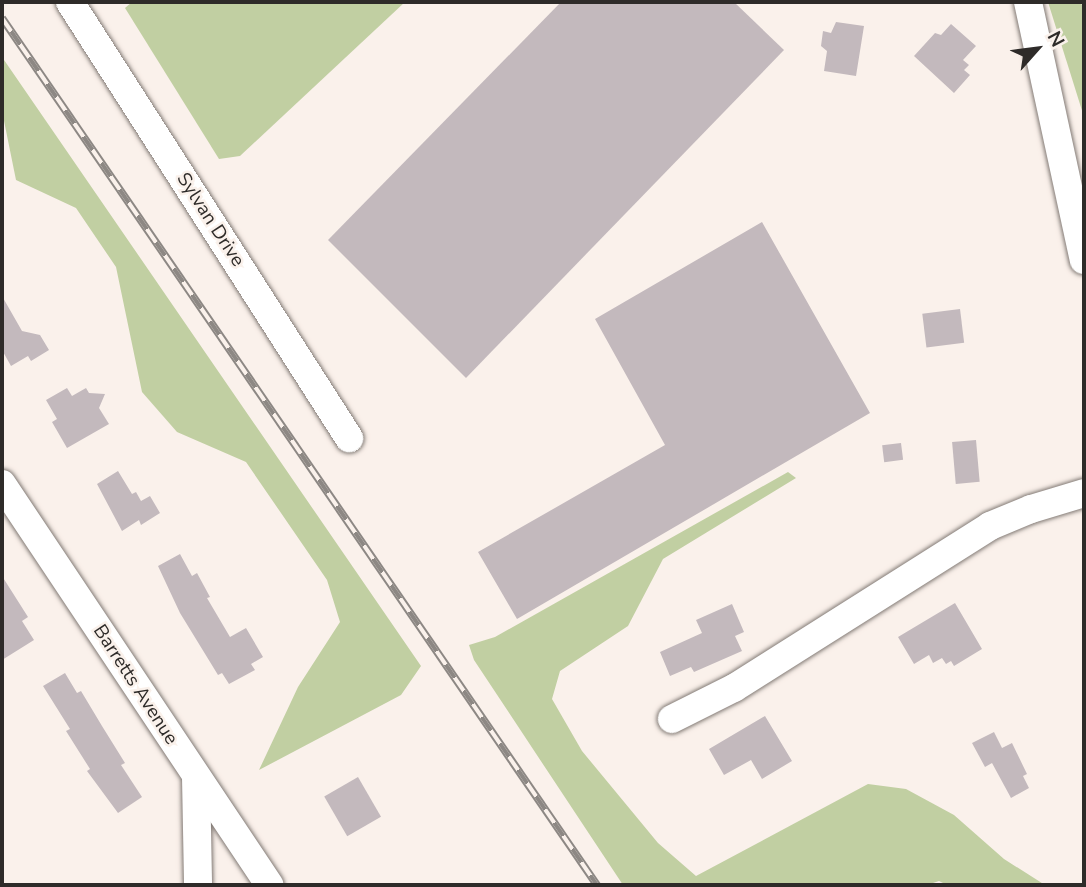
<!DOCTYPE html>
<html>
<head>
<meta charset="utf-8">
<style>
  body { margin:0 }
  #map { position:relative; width:1086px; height:887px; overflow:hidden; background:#faf1eb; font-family:"Nunito Sans",sans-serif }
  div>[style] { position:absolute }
  .green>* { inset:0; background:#c1cfa2 }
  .building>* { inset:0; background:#c3b9bd; transform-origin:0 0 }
  .roads { filter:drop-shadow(0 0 2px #837b76) drop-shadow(0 0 2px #837b76) }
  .minor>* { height:28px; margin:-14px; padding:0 14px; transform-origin:14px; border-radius:14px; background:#fff }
  .rail>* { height:8px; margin-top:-4px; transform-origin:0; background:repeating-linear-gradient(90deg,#faf1eb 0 16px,#8d8884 0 32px); box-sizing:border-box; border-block:2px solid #8d8884 }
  span { translate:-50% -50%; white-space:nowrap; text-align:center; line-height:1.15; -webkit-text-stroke:5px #faf1eb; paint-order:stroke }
  .street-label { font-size:19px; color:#2e2b29 }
  .frame { position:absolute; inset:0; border:4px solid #2e2b29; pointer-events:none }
  .north { position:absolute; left:1002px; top:14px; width:70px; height:70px; -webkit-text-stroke:5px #faf1eb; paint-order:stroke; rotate:62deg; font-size:19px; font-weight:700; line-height:28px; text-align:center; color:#2e2b29 }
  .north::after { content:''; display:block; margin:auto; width:24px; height:32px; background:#2e2b29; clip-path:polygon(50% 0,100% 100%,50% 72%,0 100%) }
</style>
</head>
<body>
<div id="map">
  <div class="green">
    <div style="clip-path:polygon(132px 2px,405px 2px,240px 156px,219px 159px,125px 8px)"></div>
    <div style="clip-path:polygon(1048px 2px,1078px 2px,1084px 6px,1084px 117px)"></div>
    <div style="clip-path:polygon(2px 57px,421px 666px,401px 695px,259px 770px,298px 687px,340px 622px,327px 580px,246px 462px,177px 432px,142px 392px,116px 267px,76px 208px,16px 180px,2px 111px)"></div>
    <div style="clip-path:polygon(788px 472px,796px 478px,663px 559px,628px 626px,560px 671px,552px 699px,582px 751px,658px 843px,696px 876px,868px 784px,906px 789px,954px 815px,1004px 859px,1045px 885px,947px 885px,939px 881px,927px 885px,623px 885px,474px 660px,469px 645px,495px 637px)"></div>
  </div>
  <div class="building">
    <div style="clip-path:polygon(561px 2px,734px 2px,784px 50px,466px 378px,328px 240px)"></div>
    <div style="clip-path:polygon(836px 22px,864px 26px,856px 76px,824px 71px,827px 51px,821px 46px,823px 31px,831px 33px)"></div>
    <div style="clip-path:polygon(951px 24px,976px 46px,963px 60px,969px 65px,964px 70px,970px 75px,954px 93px,914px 56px,935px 33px,941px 35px)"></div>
    <div style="clip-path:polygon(762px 222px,870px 413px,517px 619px,478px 552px,665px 445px,595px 319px)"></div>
    <div style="clip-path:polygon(2px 296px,22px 331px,40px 335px,49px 350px,31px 361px,28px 356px,11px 366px,2px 350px)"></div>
    <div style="left:960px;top:309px;width:34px;height:38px;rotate:83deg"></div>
    <div style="clip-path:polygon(67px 388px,72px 396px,86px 388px,89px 393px,105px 394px,99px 408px,109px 424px,67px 448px,52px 422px,57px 419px,46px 400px)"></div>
    <div style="left:976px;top:440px;width:42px;height:24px;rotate:85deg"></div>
    <div style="left:901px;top:443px;width:17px;height:19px;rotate:83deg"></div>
    <div style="clip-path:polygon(118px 471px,132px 494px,136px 492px,141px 501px,150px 496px,160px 513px,141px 525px,139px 520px,122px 531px,97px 484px)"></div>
    <div style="clip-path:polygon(180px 554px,192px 576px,197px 573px,210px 597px,207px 598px,230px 637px,246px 628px,263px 657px,251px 664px,255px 670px,229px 684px,222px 673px,218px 675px,180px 613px,158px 566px)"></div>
    <div style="clip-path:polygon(2px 576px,28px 617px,22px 621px,34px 640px,2px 660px)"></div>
    <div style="clip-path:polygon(955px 603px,982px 649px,954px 666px,951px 661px,946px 664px,942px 658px,933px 663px,929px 655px,914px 664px,898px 637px)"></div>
    <div style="clip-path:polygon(732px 604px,744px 632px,735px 636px,742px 651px,694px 672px,691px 667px,670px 676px,660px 652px,702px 633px,696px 620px)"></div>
    <div style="clip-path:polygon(65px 673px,77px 693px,81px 691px,102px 726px,125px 763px,121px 765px,142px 797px,118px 813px,87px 771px,90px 769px,66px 731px,70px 729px,43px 686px)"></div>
    <div style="clip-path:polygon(765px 716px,792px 761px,762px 779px,751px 760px,724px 775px,709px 749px)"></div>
    <div style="clip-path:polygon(994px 732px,1002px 748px,1012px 743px,1027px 774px,1023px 776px,1029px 788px,1011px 798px,992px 763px,985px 767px,972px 743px)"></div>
    <div style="left:358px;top:777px;width:46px;height:39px;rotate:60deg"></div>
  </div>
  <div class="roads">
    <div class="minor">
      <div style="left:70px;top:2px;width:518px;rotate:57.38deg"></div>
      <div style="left:1028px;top:2px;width:264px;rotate:77.8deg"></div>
      <div style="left:2px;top:484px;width:482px;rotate:56.3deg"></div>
      <div style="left:672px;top:719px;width:69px;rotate:-26.6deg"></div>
      <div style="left:734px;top:688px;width:303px;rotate:-32.3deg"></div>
      <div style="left:990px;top:526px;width:44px;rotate:-22.5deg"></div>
      <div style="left:1031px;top:509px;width:55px;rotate:-16.8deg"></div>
      <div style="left:196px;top:777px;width:108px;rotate:88.9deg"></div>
    </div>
  </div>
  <div class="rail">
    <div style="left:2px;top:18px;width:1052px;rotate:55.54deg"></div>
  </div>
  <div class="street-label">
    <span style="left:210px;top:220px;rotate:57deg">Sylvan Drive</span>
    <span style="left:135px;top:685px;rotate:57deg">Barretts Avenue</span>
  </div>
  <div class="frame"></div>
  <div class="north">N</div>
</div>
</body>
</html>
